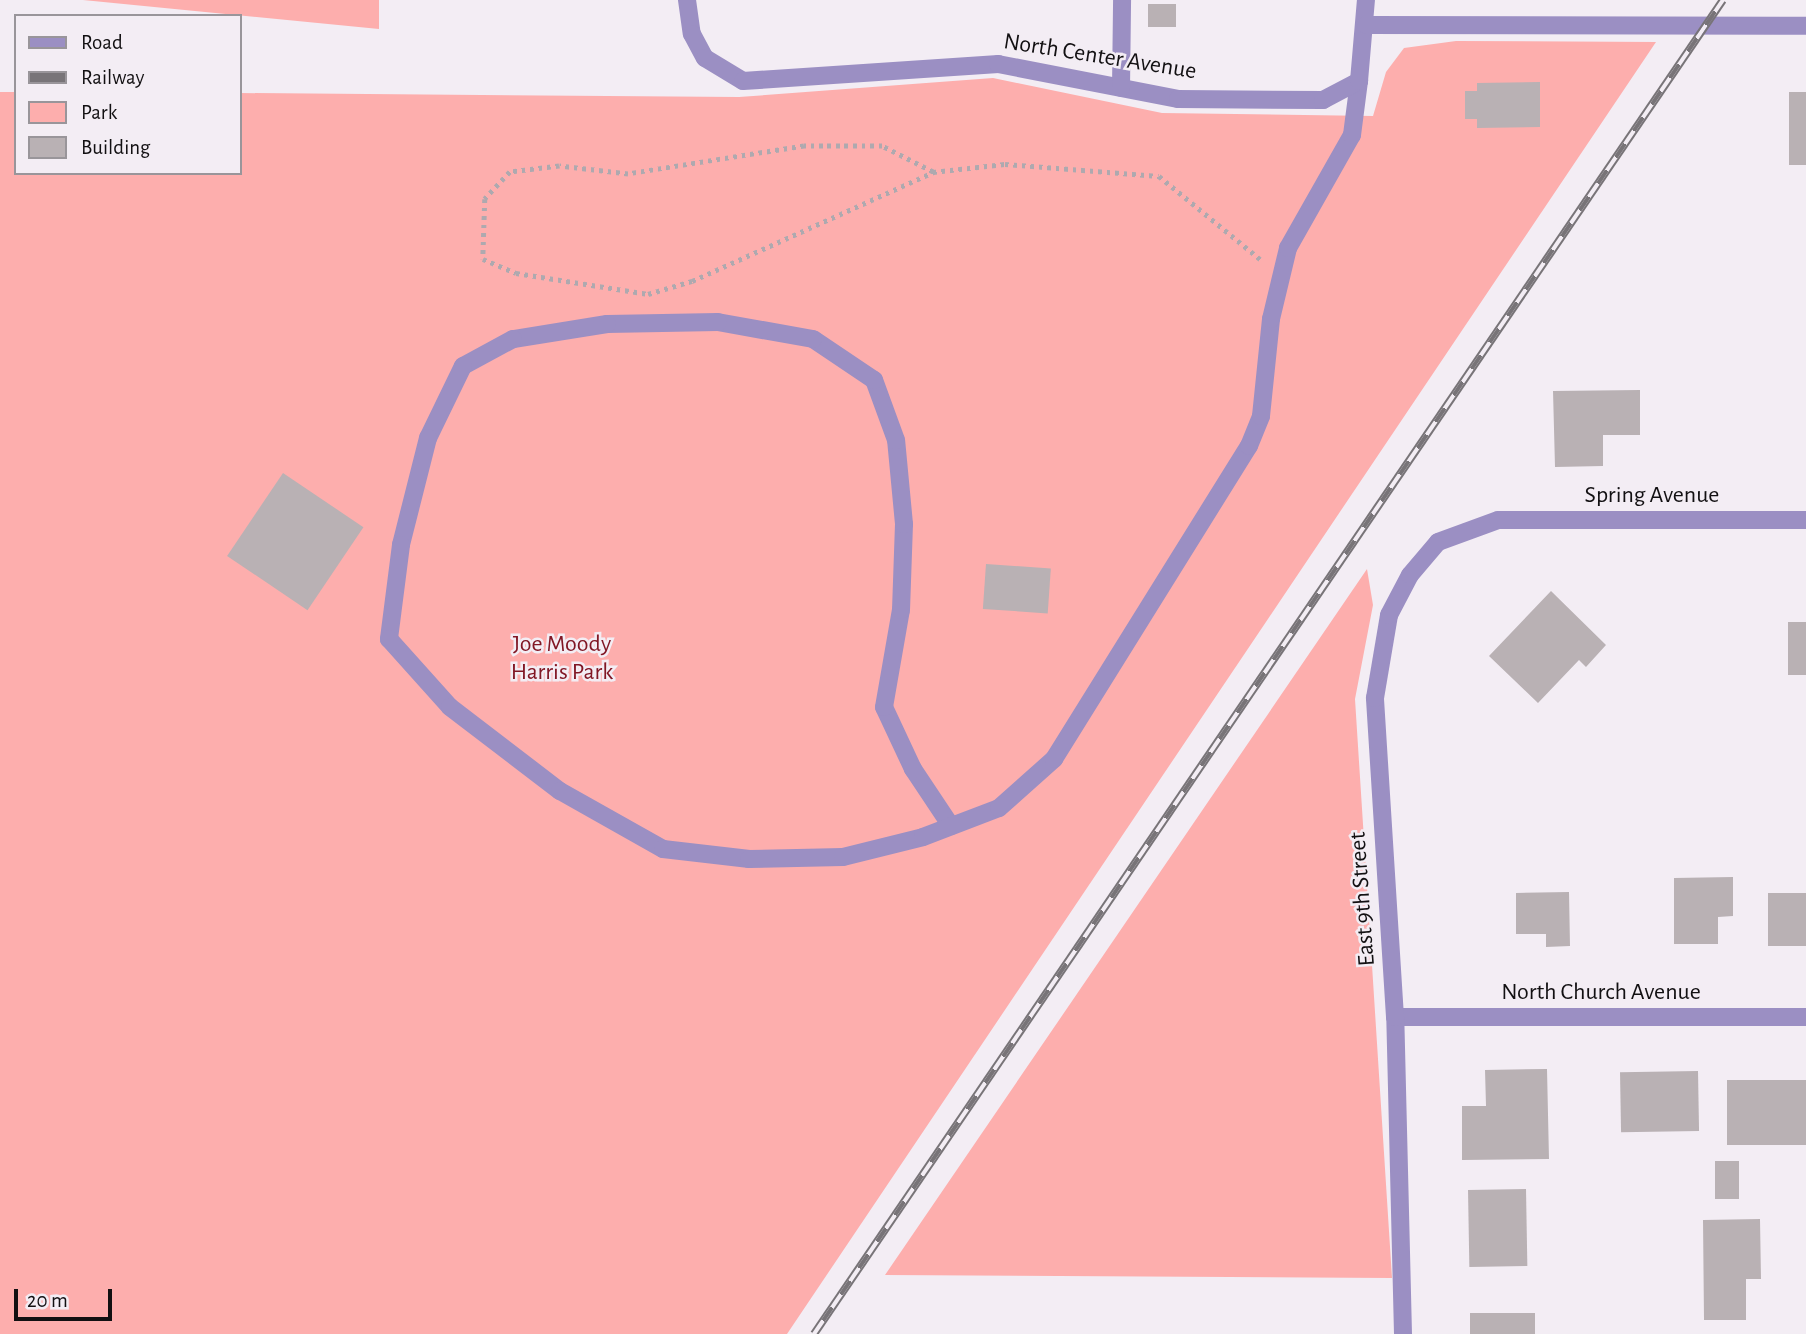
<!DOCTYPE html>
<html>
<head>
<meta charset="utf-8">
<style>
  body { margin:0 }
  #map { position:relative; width:1806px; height:1334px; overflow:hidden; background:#f3edf4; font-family:"Alegreya Sans",sans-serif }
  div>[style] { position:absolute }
  .green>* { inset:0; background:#fdaead }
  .building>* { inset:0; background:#b9b1b4; transform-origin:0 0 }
  .path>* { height:4.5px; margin-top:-2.25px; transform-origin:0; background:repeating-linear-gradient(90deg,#aea9af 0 3.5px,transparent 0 8.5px) }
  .lane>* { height:18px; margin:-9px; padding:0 9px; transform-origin:9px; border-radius:9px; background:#9b8fc3 }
  .street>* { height:18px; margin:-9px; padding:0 9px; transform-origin:9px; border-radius:9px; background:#9b8fc3 }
  .rail>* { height:8px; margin-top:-4px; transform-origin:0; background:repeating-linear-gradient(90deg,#f3edf4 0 16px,#787478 0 32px); box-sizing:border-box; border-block:2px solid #787478 }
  span { translate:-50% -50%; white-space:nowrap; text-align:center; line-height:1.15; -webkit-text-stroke:5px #f3edf4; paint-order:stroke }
  .street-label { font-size:24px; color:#121012 }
  .park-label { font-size:24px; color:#811725 }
  .legend { position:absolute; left:14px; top:14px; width:228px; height:161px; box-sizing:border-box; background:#f3edf4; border:2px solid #99959a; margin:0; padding:9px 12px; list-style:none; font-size:21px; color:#121012 }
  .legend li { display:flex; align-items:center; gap:14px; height:35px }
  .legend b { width:35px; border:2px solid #99959a }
  .scale { position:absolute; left:14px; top:1289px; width:98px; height:32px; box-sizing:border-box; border:4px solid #121012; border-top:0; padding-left:9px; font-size:21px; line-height:24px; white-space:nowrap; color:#121012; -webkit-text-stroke:5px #f3edf4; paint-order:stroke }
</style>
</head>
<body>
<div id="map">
  <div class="green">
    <div style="clip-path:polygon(83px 0,379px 0,379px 29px)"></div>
    <div style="clip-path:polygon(1456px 41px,1656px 42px,787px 1334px,0 1334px,0 92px,16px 92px,16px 173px,240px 173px,240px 93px,739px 97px,993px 78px,1162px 113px,1373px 116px,1386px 72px,1404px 48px)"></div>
    <div style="clip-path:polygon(1367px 569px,1373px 605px,1355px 699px,1392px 1278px,885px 1275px)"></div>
  </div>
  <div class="building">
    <div style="left:1148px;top:4px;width:28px;height:23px"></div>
    <div style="clip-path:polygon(1540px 82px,1540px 127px,1477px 128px,1477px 119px,1465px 119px,1465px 91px,1477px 91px,1477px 83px)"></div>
    <div style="left:1789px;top:92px;width:17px;height:73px"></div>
    <div style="clip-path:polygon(1640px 390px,1640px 435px,1603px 435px,1603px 466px,1555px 467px,1553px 391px)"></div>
    <div style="left:283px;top:473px;width:97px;height:100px;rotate:34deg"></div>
    <div style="left:986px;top:564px;width:65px;height:45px;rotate:4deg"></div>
    <div style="clip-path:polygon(1551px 591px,1606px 645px,1586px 667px,1579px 660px,1538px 703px,1489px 656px)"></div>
    <div style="left:1788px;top:622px;width:18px;height:53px"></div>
    <div style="clip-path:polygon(1733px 877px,1733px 916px,1718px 917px,1718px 944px,1674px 944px,1674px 878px)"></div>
    <div style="clip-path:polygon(1569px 892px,1570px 946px,1546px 947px,1546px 934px,1516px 934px,1516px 893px)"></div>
    <div style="left:1768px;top:893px;width:38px;height:53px"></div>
    <div style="clip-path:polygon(1547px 1069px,1549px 1159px,1462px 1160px,1462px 1106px,1486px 1106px,1485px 1070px)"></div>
    <div style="left:1698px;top:1071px;width:60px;height:78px;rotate:89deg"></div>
    <div style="left:1806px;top:1080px;width:65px;height:79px;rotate:90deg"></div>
    <div style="left:1715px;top:1161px;width:24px;height:38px"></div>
    <div style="left:1526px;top:1189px;width:77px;height:58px;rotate:89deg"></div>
    <div style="clip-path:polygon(1760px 1219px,1761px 1279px,1746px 1279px,1746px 1320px,1704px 1320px,1703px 1220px)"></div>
    <div style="left:1470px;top:1313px;width:65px;height:21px"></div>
  </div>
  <div class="path">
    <div style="left:933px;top:172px;width:57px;rotate:-153deg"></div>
    <div style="left:882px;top:146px;width:78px;rotate:180deg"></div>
    <div style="left:804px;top:146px;width:178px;rotate:171deg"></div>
    <div style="left:628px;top:174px;width:69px;rotate:-173.4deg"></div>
    <div style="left:559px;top:166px;width:49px;rotate:173deg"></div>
    <div style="left:510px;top:172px;width:37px;rotate:133deg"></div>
    <div style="left:485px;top:199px;width:60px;rotate:91.9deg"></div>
    <div style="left:483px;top:259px;width:36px;rotate:23deg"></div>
    <div style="left:516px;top:273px;width:134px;rotate:9deg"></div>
    <div style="left:648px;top:294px;width:46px;rotate:-16.5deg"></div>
    <div style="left:692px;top:281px;width:265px;rotate:-24.3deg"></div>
    <div style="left:933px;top:172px;width:72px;rotate:-6.3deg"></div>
    <div style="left:1005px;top:164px;width:154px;rotate:4.5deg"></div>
    <div style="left:1159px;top:176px;width:131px;rotate:39.4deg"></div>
  </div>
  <div class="lane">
    <div style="left:951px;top:826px;width:69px;rotate:-123.7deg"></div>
    <div style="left:913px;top:769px;width:68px;rotate:-115.1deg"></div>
    <div style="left:884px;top:707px;width:98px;rotate:-80.1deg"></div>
    <div style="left:901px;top:610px;width:86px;rotate:-88deg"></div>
    <div style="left:904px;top:524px;width:84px;rotate:-95.4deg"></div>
    <div style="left:896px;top:440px;width:64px;rotate:-110.1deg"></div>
    <div style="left:874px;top:380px;width:73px;rotate:-146.1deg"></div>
    <div style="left:813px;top:339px;width:97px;rotate:-169.9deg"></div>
    <div style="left:718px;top:322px;width:111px;rotate:179deg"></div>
    <div style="left:607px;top:324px;width:95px;rotate:170.9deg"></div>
    <div style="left:513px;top:339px;width:57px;rotate:151.6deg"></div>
    <div style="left:463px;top:366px;width:80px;rotate:115.9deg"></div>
    <div style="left:428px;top:438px;width:110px;rotate:104.2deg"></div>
    <div style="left:401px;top:545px;width:95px;rotate:97.3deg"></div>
    <div style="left:389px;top:639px;width:91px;rotate:48.1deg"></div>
    <div style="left:450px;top:707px;width:138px;rotate:37.4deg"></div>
    <div style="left:560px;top:791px;width:118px;rotate:29.4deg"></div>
    <div style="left:663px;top:849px;width:87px;rotate:6.6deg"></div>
    <div style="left:749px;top:859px;width:94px;rotate:-1.2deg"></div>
    <div style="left:843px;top:857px;width:82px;rotate:-14deg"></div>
    <div style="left:923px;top:837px;width:81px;rotate:-20.9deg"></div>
    <div style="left:999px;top:808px;width:74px;rotate:-41.7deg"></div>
    <div style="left:1054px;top:759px;width:369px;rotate:-58.1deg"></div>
    <div style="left:1249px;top:446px;width:32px;rotate:-68deg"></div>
    <div style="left:1261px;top:416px;width:98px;rotate:-84.1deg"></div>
    <div style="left:1271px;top:319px;width:73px;rotate:-76.5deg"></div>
    <div style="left:1288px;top:248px;width:130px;rotate:-60.5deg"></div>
    <div style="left:1352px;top:135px;width:54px;rotate:-82.6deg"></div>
  </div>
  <div class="street">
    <div style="left:687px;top:0;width:34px;rotate:82deg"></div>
    <div style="left:692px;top:34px;width:27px;rotate:62deg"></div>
    <div style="left:705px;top:58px;width:44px;rotate:31.2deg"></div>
    <div style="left:743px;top:81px;width:256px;rotate:-3.8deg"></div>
    <div style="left:998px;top:64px;width:183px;rotate:11deg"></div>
    <div style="left:1178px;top:99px;width:145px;rotate:0.4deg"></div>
    <div style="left:1323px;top:100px;width:41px;rotate:-27.8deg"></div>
    <div style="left:1359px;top:81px;width:81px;rotate:-85.1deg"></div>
    <div style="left:1366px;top:25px;width:440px;rotate:0.1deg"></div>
    <div style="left:1121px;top:88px;width:88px;rotate:-89.3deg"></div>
    <div style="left:1395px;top:1017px;width:411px"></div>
    <div style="left:1403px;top:1334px;width:317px;rotate:-91.4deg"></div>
    <div style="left:1395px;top:1017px;width:320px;rotate:-93.6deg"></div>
    <div style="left:1375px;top:698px;width:84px;rotate:-80.4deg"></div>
    <div style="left:1389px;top:615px;width:45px;rotate:-62.3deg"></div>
    <div style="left:1410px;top:575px;width:43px;rotate:-49.7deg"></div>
    <div style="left:1438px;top:542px;width:64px;rotate:-20.1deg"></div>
    <div style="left:1498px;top:520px;width:308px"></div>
  </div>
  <div class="rail">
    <div style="left:814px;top:1334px;width:1614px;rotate:-55.73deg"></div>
  </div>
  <div class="street-label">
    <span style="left:1100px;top:57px;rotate:9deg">North Center Avenue</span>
    <span style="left:1652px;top:496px">Spring Avenue</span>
    <span style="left:1363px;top:899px;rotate:-94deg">East 9th Street</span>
    <span style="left:1601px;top:993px">North Church Avenue</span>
  </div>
  <div class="park-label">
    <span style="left:562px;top:659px">Joe Moody<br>Harris Park</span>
  </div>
  <ul class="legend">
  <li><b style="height:9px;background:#9b8fc3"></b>Road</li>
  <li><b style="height:9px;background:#787478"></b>Railway</li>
  <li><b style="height:19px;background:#fdaead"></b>Park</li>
  <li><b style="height:19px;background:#b9b1b4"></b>Building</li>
  </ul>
  <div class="scale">20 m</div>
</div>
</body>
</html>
